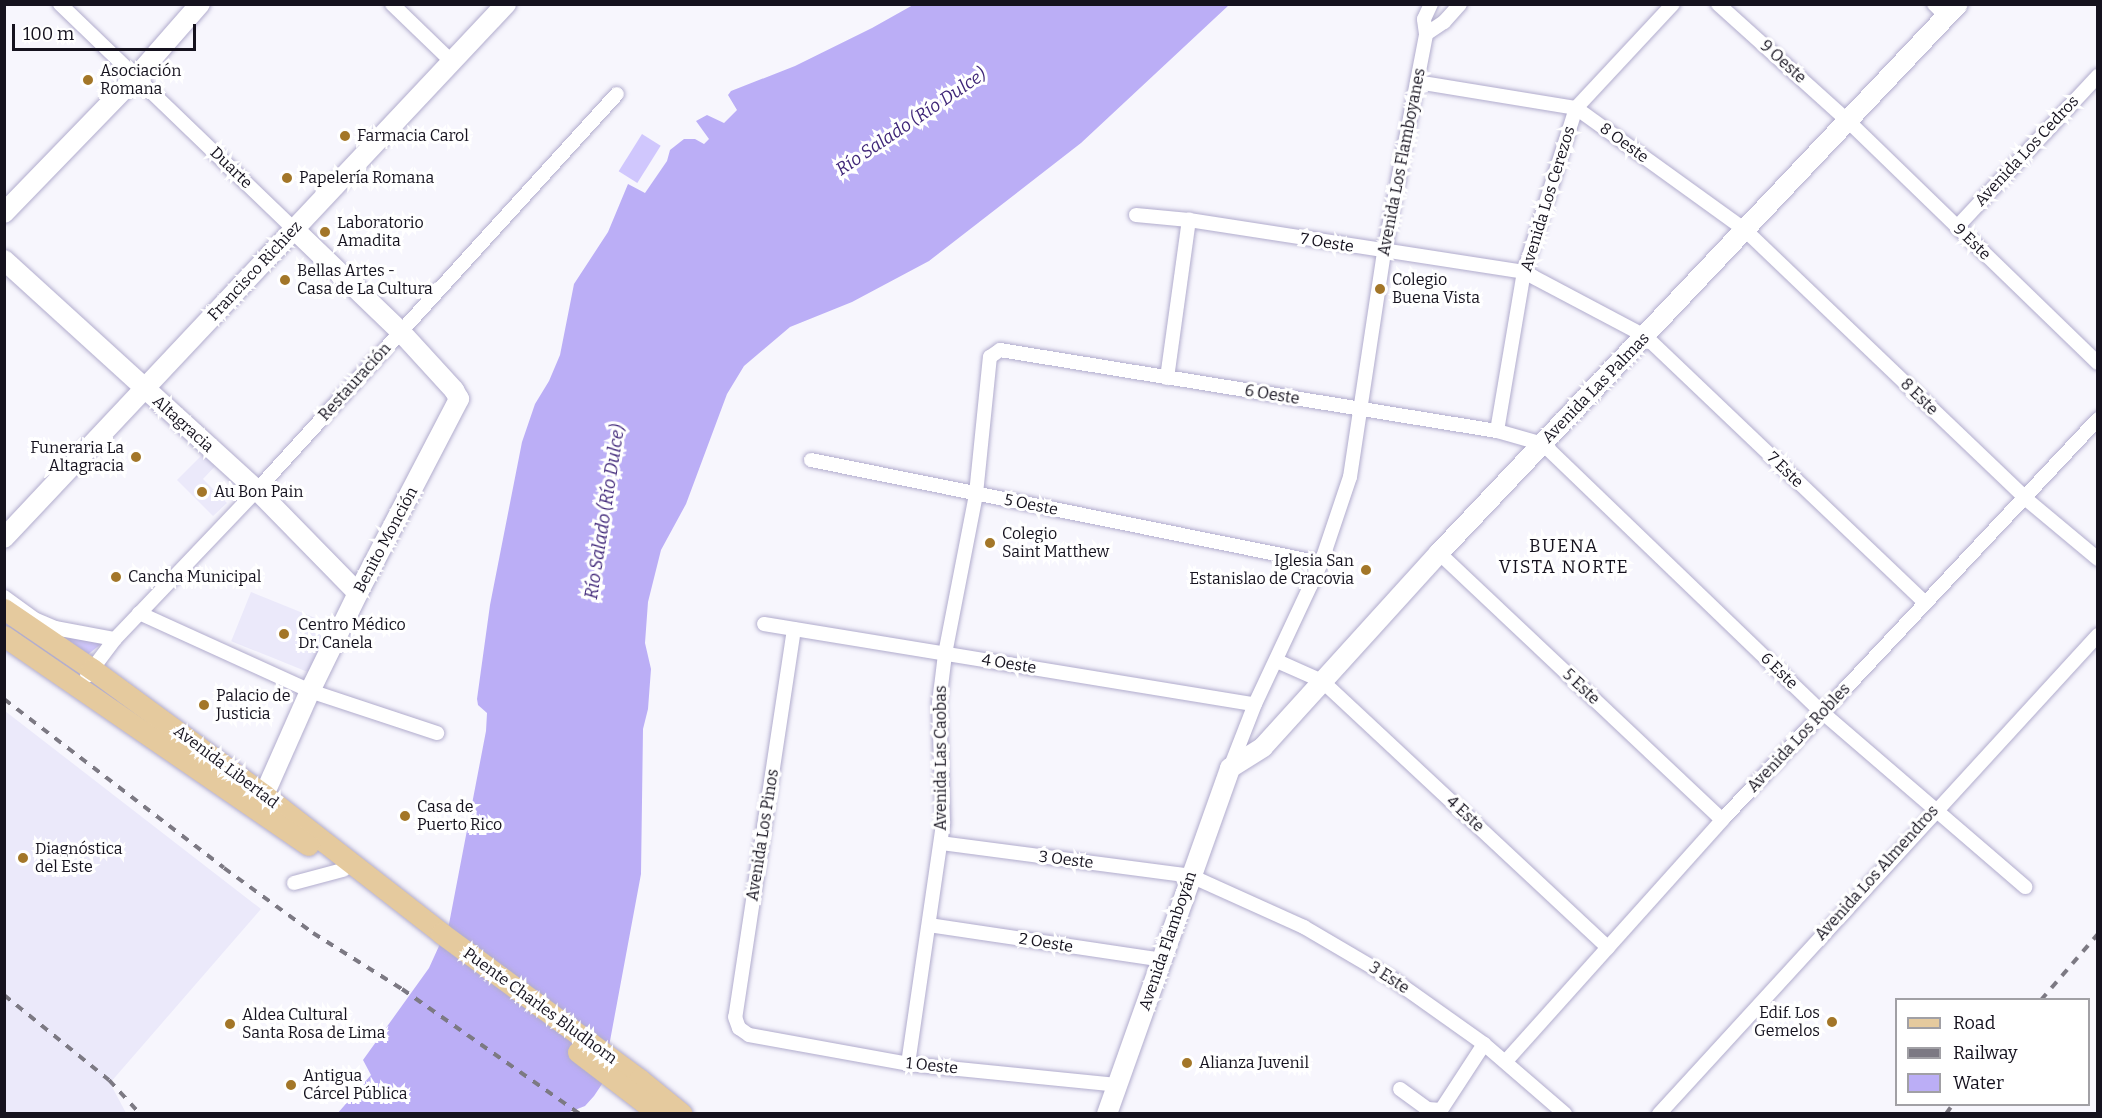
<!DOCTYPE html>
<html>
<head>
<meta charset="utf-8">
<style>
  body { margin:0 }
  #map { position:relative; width:2102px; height:1118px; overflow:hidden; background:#f7f6fd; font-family:Bitter,serif }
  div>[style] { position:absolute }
  .built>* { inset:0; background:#ebe9fa; transform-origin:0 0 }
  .green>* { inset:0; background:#d0c7fd; transform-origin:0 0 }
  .water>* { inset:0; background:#bbaef6 }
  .roads { filter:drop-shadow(0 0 2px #b1accd) drop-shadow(0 0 2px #b1accd) }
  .street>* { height:14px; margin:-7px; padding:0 7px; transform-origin:7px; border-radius:7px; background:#fff }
  .secondary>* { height:20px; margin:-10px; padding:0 10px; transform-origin:10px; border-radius:10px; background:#fff }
  .primary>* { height:21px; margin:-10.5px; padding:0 10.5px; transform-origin:10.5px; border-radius:10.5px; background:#e5ca9e }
  .rail>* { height:4px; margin-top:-2px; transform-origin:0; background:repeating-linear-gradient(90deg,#7c7983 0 8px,transparent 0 16px) }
  .dots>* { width:16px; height:16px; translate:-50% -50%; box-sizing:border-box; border:3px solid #fff; border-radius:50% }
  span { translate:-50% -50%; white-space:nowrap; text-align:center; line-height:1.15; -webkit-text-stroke:6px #fff; paint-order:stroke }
  .street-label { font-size:16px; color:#15121e }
  .poi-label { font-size:16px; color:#15121e }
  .left { translate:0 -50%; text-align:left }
  .right { translate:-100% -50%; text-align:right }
  .water-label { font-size:18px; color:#3f2678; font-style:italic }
  .neighbourhood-label { font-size:18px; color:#15121e; letter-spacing:1.5px }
  .frame { position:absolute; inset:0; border:6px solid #15121e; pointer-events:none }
  .legend { position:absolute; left:1895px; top:998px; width:195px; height:108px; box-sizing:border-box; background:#fff; border:2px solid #a1a0a5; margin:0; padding:8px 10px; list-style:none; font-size:18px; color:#15121e }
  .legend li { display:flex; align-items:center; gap:12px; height:30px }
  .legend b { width:30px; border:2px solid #a1a0a5 }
  .scale { position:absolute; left:12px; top:24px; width:184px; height:27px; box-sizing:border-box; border:3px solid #15121e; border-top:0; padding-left:8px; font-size:18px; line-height:21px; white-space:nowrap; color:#15121e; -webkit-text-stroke:4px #fff; paint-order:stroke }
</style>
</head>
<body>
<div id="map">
  <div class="built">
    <div style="clip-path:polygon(207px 450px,219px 462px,203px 479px,227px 503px,213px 516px,177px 480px)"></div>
    <div style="left:251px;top:592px;width:92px;height:53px;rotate:22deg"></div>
    <div style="clip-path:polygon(5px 711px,261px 909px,110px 1083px,126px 1113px,5px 1113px)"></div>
  </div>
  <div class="green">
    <div style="left:642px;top:134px;width:22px;height:44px;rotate:32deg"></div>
    <div style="clip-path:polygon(54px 631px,106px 640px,86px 656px)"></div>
  </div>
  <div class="water">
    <div style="clip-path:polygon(913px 5px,1229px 5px,1081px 143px,929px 261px,852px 302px,790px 327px,744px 366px,727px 394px,686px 504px,661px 550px,648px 602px,645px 643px,651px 669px,648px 709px,643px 729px,641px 874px,602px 1084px,594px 1096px,585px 1106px,567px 1113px,337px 1114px,371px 1075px,363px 1060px,429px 968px,449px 924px,486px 731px,487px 713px,478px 705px,477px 699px,490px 605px,522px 442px,535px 404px,549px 381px,560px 355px,574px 284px,608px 232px,628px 184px,645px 193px,667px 161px,670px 150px,684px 139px,695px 139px,704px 144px,709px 139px,696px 121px,707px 115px,724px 123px,737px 110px,728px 95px,731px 91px,795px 66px,872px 28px)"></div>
  </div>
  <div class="roads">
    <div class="street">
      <div style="left:60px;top:4px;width:325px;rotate:43.9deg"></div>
      <div style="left:392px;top:4px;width:83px;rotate:44deg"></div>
      <div style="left:1718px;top:4px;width:173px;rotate:42deg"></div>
      <div style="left:1847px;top:120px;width:349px;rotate:44.1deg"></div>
      <div style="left:1934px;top:4px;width:18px;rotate:45deg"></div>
      <div style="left:1426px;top:34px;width:22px;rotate:-34deg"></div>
      <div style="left:1444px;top:22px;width:24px;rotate:-48deg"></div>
      <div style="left:1417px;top:82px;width:161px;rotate:9.3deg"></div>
      <div style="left:1576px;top:108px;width:208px;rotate:35.8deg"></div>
      <div style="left:1745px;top:230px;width:388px;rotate:43.7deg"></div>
      <div style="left:2025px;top:498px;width:95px;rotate:39.9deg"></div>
      <div style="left:1136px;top:215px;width:53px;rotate:5.4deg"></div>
      <div style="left:1189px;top:220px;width:339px;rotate:8.8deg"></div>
      <div style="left:1524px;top:272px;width:137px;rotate:27.9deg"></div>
      <div style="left:1645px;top:336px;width:387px;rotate:43.6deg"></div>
      <div style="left:1957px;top:227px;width:207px;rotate:-47deg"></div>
      <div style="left:1167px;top:378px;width:160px;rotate:-82.1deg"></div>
      <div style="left:1497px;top:431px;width:161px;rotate:-80.4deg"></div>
      <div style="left:1524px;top:272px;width:172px;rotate:-72.4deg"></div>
      <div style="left:1576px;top:108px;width:142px;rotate:-47deg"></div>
      <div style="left:811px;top:460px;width:520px;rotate:11.42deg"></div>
      <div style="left:1439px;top:553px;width:389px;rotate:43.3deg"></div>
      <div style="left:4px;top:597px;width:37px;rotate:36deg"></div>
      <div style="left:34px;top:619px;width:23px;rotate:23deg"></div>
      <div style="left:55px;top:628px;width:61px;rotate:10.4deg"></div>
      <div style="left:139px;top:613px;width:188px;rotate:24.5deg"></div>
      <div style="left:310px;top:691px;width:134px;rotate:18.3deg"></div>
      <div style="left:764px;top:624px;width:497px;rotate:9.3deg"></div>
      <div style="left:794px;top:629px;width:392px;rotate:98.6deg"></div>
      <div style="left:735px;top:1017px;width:12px;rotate:70deg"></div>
      <div style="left:739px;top:1028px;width:12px;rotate:35deg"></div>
      <div style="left:749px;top:1035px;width:162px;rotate:10.3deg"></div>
      <div style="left:908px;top:1064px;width:210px;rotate:5.7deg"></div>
      <div style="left:1277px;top:661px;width:49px;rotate:24deg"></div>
      <div style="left:1322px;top:681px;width:391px;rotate:43deg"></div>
      <div style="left:87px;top:676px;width:46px;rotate:-52.9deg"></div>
      <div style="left:115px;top:639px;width:206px;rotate:-46.4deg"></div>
      <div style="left:257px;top:490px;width:535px;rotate:-47.73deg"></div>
      <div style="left:1230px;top:768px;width:69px;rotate:-68.7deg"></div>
      <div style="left:1255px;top:704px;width:156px;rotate:-64.9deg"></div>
      <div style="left:1321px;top:563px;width:91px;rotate:-71.4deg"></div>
      <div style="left:1350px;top:477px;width:227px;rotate:-81.4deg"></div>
      <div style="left:1384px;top:253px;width:223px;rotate:-79.1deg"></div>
      <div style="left:1426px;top:34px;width:15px;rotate:-98deg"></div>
      <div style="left:1424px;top:19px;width:17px;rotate:-65deg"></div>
      <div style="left:941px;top:843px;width:252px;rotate:7.5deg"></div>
      <div style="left:1191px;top:876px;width:124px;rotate:24.3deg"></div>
      <div style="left:1304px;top:927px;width:104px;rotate:30.5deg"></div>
      <div style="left:1394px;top:980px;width:110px;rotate:35.4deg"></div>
      <div style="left:1484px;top:1044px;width:107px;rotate:40.8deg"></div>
      <div style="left:294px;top:883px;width:51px;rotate:-14.9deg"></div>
      <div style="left:929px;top:925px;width:236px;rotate:8.5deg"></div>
      <div style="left:1506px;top:1061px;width:324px;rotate:-48.1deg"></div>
      <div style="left:1722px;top:820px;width:550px;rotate:-46.84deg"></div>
      <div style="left:908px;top:1064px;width:244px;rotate:-81.7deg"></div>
      <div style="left:943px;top:823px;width:120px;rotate:-91.9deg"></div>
      <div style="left:939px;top:703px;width:49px;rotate:-83deg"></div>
      <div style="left:945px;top:654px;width:163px;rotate:-79deg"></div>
      <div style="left:976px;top:494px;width:138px;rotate:-84.2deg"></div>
      <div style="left:990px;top:357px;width:12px;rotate:-35deg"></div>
      <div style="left:1000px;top:350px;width:504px;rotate:9.26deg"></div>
      <div style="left:1497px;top:431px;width:48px;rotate:15.8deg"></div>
      <div style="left:1543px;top:444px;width:388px;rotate:43.9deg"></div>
      <div style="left:1823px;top:713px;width:267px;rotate:40.7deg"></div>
      <div style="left:1400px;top:1089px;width:34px;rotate:36deg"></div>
      <div style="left:1428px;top:1109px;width:13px;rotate:4deg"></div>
      <div style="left:1441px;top:1110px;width:79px;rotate:-56.9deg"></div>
      <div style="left:1659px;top:1114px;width:650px;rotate:-47.49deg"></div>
    </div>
    <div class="secondary">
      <div style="left:4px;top:213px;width:190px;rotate:-45.9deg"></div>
      <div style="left:136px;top:77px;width:97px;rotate:-48.8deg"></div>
      <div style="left:4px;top:260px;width:342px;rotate:42.3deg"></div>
      <div style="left:257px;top:490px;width:144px;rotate:45.6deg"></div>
      <div style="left:4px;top:538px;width:733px;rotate:-46.77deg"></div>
      <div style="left:264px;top:795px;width:114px;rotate:-66.1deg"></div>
      <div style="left:310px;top:691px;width:109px;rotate:-63.9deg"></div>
      <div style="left:358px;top:593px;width:219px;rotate:-62.5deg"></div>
      <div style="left:459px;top:399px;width:10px;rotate:-119deg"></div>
      <div style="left:454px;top:390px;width:79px;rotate:-132.4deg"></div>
      <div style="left:401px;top:332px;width:149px;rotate:-136.1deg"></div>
      <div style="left:1107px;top:1114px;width:367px;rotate:-70.4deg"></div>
      <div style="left:1230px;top:768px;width:39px;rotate:-32deg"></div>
      <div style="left:1263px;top:747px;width:262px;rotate:-47.8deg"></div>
      <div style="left:1439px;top:553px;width:755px;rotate:-46.61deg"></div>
    </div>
    <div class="primary">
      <div style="left:4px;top:609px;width:107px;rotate:34.3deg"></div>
      <div style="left:92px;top:669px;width:213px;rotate:36.2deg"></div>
      <div style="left:264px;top:795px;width:224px;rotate:37.9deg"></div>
      <div style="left:441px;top:933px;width:246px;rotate:36.4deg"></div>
      <div style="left:639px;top:1079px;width:55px;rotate:39.1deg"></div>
      <div style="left:4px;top:636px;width:369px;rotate:34.5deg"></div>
      <div style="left:578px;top:1052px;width:102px;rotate:37.4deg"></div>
    </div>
  </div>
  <div class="rail">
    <div style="left:4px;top:699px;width:277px;rotate:37.5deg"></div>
    <div style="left:224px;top:868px;width:110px;rotate:36.1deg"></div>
    <div style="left:313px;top:933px;width:105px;rotate:32.2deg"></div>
    <div style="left:402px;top:989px;width:218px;rotate:35.1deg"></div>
    <div style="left:4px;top:995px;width:135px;rotate:39deg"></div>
    <div style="left:109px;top:1080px;width:46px;rotate:47.6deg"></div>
    <div style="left:2041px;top:1000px;width:87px;rotate:-49.2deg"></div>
    <div style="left:1946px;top:1114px;width:12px;rotate:-55deg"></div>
  </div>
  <div class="dots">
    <div style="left:88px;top:80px;background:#a37628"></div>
    <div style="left:345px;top:136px;background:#a37628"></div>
    <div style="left:287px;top:178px;background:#a37628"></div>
    <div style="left:325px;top:232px;background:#a37628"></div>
    <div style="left:285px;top:280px;background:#a37628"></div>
    <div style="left:1380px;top:289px;background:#a37628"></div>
    <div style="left:136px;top:457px;background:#a37628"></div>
    <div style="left:202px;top:492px;background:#a37628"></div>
    <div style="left:990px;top:543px;background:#a37628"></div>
    <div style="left:1366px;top:570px;background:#a37628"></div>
    <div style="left:116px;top:577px;background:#a37628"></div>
    <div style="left:284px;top:634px;background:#a37628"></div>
    <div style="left:204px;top:705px;background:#a37628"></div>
    <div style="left:405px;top:816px;background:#a37628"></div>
    <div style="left:23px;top:858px;background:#a37628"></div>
    <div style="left:1832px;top:1022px;background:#a37628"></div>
    <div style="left:230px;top:1024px;background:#a37628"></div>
    <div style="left:1187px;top:1063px;background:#a37628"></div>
    <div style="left:291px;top:1085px;background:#a37628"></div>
  </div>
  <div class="street-label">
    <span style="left:1783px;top:62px;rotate:42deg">9 Oeste</span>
    <span style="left:1624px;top:143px;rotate:36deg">8 Oeste</span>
    <span style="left:2027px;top:151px;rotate:-47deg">Avenida Los Cedros</span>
    <span style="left:1402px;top:162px;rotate:-79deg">Avenida Los Flamboyanes</span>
    <span style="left:231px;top:168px;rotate:44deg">Duarte</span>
    <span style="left:1548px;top:199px;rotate:-73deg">Avenida Los Cerezos</span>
    <span style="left:1972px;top:242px;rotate:44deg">9 Este</span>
    <span style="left:1327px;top:243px;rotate:9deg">7 Oeste</span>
    <span style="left:255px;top:271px;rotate:-47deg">Francisco Richiez</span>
    <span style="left:355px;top:382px;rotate:-48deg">Restauración</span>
    <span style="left:1596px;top:388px;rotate:-46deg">Avenida Las Palmas</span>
    <span style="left:1272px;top:395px;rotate:9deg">6 Oeste</span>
    <span style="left:1919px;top:397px;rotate:44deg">8 Este</span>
    <span style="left:183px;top:424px;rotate:42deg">Altagracia</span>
    <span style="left:1785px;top:470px;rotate:44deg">7 Este</span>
    <span style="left:1031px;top:505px;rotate:11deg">5 Oeste</span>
    <span style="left:386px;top:540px;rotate:-62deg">Benito Monción</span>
    <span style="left:1009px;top:664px;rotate:9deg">4 Oeste</span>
    <span style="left:1779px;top:671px;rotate:44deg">6 Este</span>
    <span style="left:1581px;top:687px;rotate:43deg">5 Este</span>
    <span style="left:1799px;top:738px;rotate:-47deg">Avenida Los Robles</span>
    <span style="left:941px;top:758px;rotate:-90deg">Avenida Las Caobas</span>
    <span style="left:226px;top:767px;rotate:37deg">Avenida Libertad</span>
    <span style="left:1465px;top:814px;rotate:43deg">4 Este</span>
    <span style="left:763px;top:835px;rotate:-81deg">Avenida Los Pinos</span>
    <span style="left:1066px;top:860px;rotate:7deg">3 Oeste</span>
    <span style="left:1877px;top:873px;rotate:-48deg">Avenida Los Almendros</span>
    <span style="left:1168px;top:941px;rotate:-71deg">Avenida Flamboyán</span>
    <span style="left:1046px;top:943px;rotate:9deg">2 Oeste</span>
    <span style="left:1389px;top:978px;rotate:33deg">3 Este</span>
    <span style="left:540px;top:1006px;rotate:36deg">Puente Charles Bludhorn</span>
    <span style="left:932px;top:1066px;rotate:6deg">1 Oeste</span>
  </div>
  <div class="poi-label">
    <span class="left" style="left:100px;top:80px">Asociación<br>Romana</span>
    <span class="left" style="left:357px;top:136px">Farmacia Carol</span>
    <span class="left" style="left:299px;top:178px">Papelería Romana</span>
    <span class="left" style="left:337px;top:232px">Laboratorio<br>Amadita</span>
    <span class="left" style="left:297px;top:280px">Bellas Artes -<br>Casa de La Cultura</span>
    <span class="left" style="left:1392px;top:289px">Colegio<br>Buena Vista</span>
    <span class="right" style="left:124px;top:457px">Funeraria La<br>Altagracia</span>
    <span class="left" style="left:214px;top:492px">Au Bon Pain</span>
    <span class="left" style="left:1002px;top:543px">Colegio<br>Saint Matthew</span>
    <span class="right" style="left:1354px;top:570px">Iglesia San<br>Estanislao de Cracovia</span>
    <span class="left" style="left:128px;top:577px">Cancha Municipal</span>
    <span class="left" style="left:298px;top:634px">Centro Médico<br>Dr. Canela</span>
    <span class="left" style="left:216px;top:705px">Palacio de<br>Justicia</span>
    <span class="left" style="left:417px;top:816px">Casa de<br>Puerto Rico</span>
    <span class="left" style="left:35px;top:858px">Diagnóstica<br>del Este</span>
    <span class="right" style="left:1820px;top:1022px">Edif. Los<br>Gemelos</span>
    <span class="left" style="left:242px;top:1024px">Aldea Cultural<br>Santa Rosa de Lima</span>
    <span class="left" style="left:1199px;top:1063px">Alianza Juvenil</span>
    <span class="left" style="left:303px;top:1085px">Antigua<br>Cárcel Pública</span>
  </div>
  <div class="water-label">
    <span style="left:911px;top:122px;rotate:-34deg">Río Salado (Río Dulce)</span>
    <span style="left:605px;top:512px;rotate:-81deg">Río Salado (Río Dulce)</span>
  </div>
  <div class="neighbourhood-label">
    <span style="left:1564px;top:557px">BUENA<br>VISTA NORTE</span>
  </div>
  <div class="frame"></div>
  <ul class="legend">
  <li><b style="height:8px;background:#e5ca9e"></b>Road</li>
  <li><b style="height:8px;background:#7c7983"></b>Railway</li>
  <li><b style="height:16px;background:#bbaef6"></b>Water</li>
  </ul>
  <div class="scale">100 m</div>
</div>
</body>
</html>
